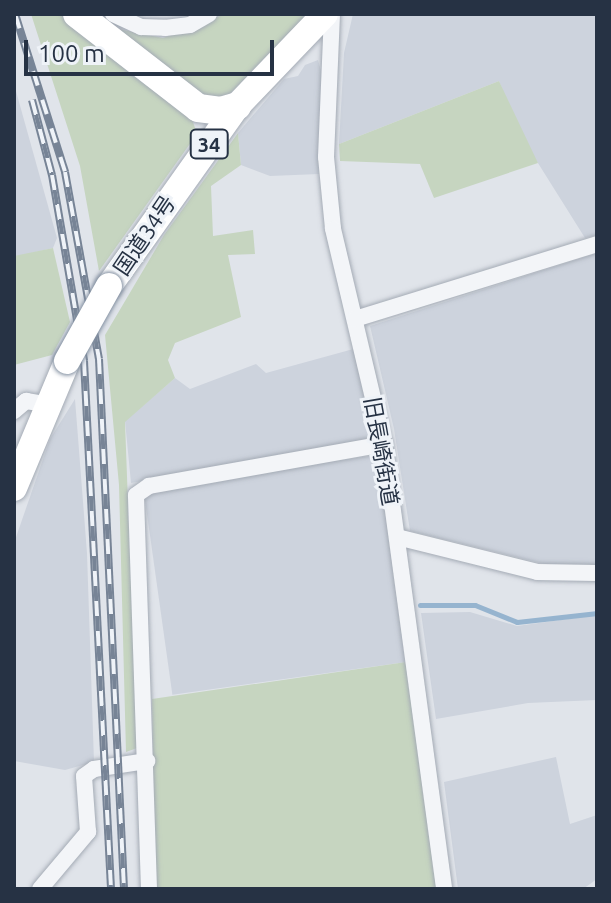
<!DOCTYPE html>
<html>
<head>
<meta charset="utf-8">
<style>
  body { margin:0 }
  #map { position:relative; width:611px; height:903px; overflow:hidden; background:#e0e4ea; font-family:Ubuntu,"Noto Sans JP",sans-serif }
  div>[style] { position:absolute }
  .built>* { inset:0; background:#cdd3dd; transform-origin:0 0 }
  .green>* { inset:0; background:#c6d5c0 }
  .stream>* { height:5px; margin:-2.5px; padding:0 2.5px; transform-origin:2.5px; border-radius:2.5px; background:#96b4cf }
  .roads { filter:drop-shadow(0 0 2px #a4abb5) drop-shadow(0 0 2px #a4abb5) }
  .minor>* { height:16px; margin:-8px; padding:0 8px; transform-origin:8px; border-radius:8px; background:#f3f5f8 }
  .trunk>* { height:26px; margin:-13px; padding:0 13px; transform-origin:13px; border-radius:13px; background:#fff }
  .motorway>* { height:28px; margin:-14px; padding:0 14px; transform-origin:14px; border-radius:14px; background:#fff }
  .rail>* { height:8px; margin-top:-4px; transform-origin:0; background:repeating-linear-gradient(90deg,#eff3f8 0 15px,#778496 0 30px); box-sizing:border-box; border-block:2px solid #778496 }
  .bridges { filter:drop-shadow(0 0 2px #8592a3) drop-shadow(0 0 2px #8592a3) }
  .trunk-bridge>* { height:26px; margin:-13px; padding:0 13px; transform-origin:13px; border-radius:13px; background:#fff }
  span { translate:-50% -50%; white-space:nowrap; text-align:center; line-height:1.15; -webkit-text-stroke:6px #eff3f8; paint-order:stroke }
  .shield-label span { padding:2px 6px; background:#eff3f8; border:2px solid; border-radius:6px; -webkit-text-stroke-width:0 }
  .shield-label { font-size:20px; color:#263244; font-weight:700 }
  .street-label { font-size:22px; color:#263244 }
  .frame { position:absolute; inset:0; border:16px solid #263244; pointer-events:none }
  .scale { position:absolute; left:24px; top:40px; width:250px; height:36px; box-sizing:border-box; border:4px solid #263244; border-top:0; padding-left:10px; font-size:24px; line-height:28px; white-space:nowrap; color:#263244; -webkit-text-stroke:6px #eff3f8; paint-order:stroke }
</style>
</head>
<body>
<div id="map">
  <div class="built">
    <div style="clip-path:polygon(353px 14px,597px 14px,597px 235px,585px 238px,521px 136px,499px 81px,339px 144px,344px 53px)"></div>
    <div style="clip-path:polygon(318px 60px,322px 75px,319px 174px,270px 176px,241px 165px,238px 133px,284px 79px,298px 76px,305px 65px)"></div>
    <div style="clip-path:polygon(14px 84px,57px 238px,53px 248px,19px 256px,14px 256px)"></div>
    <div style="clip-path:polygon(597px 253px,597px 566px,553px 566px,410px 531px,394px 429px,370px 326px)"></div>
    <div style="clip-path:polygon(357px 348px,373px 439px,131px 483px,125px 421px,175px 378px,190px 389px,256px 364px,266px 373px)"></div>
    <div style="clip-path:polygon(75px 399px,87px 553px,94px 762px,65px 770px,14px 761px,14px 543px,50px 439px)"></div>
    <div style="left:377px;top:455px;width:209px;height:236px;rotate:82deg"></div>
    <div style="clip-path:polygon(470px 612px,517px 626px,597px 615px,597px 700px,528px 703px,436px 719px,421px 613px)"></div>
    <div style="clip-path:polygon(556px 757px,570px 824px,597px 815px,597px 879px,583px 889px,458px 889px,444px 782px)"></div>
  </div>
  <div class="green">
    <div style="clip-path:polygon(31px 14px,66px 14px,192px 119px,197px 134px,99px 271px,80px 166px)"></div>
    <div style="clip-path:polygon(225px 14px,307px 14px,228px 96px,211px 99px,184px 90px,113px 28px,163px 38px)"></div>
    <div style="clip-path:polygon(499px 81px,538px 163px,434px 198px,420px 164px,340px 161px,339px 144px)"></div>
    <div style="clip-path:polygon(238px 133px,241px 165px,211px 186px,213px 236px,253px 230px,255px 254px,228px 255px,241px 317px,175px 343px,168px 360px,175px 378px,125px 422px,137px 748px,126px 752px,119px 485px,105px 335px,164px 235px)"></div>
    <div style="clip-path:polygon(53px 248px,70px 322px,52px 355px,14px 365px,14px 256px)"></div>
    <div style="clip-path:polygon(406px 662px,438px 889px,155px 889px,152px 699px)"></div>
  </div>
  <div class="stream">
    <div style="left:420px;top:605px;width:55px"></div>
    <div style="left:475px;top:605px;width:45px;rotate:22deg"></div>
    <div style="left:517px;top:622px;width:81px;rotate:-6.4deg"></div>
  </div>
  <div class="roads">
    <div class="minor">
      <div style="left:113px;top:14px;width:31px;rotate:25deg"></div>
      <div style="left:141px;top:27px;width:24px;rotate:2deg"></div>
      <div style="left:165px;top:28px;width:25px;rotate:-7deg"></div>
      <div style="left:190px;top:25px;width:22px;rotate:-30deg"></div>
      <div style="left:332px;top:14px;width:143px;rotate:92.4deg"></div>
      <div style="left:326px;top:157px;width:72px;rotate:84.4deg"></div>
      <div style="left:333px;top:229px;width:221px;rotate:76.7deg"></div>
      <div style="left:384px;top:444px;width:449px;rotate:82.3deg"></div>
      <div style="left:355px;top:319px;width:253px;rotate:-17.2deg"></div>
      <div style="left:14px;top:411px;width:16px;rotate:-40deg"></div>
      <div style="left:26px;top:401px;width:20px;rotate:9deg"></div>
      <div style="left:397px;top:537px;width:144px;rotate:14deg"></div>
      <div style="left:537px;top:572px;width:60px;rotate:1deg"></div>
      <div style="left:40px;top:889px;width:75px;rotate:-49.9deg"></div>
      <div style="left:88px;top:832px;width:56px;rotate:-94.1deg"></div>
      <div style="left:84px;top:776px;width:12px;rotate:-35deg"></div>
      <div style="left:94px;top:769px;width:54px;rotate:-8.6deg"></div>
      <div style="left:149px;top:889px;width:394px;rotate:-91.9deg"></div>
      <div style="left:136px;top:495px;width:16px;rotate:-35deg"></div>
      <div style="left:149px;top:486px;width:239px;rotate:-10.1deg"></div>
    </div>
    <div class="trunk">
      <div style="left:109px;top:286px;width:221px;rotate:-54.6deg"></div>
      <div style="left:237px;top:106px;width:127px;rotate:-46.3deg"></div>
      <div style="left:14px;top:488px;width:138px;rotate:-67.3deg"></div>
    </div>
    <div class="motorway">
      <div style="left:77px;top:14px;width:153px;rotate:37.8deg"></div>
      <div style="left:198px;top:108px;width:23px;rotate:7deg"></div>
      <div style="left:221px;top:111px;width:17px;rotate:-17deg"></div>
    </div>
  </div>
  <div class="rail">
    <div style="left:15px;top:14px;width:166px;rotate:72.4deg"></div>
    <div style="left:65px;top:172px;width:190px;rotate:79.7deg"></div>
    <div style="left:99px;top:359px;width:531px;rotate:87.3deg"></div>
    <div style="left:32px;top:100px;width:78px;rotate:75.1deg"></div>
    <div style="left:52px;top:175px;width:189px;rotate:80.2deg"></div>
    <div style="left:84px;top:361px;width:529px;rotate:87.07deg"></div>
  </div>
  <div class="bridges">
    <div class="trunk-bridge">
      <div style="left:67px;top:361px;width:86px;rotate:-60.8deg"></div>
    </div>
  </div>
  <div class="shield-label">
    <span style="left:209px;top:144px">34</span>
  </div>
  <div class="street-label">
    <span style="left:144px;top:235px;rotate:-56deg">国道34号</span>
    <span style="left:382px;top:451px;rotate:80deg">旧長崎街道</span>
  </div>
  <div class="frame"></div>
  <div class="scale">100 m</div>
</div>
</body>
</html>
